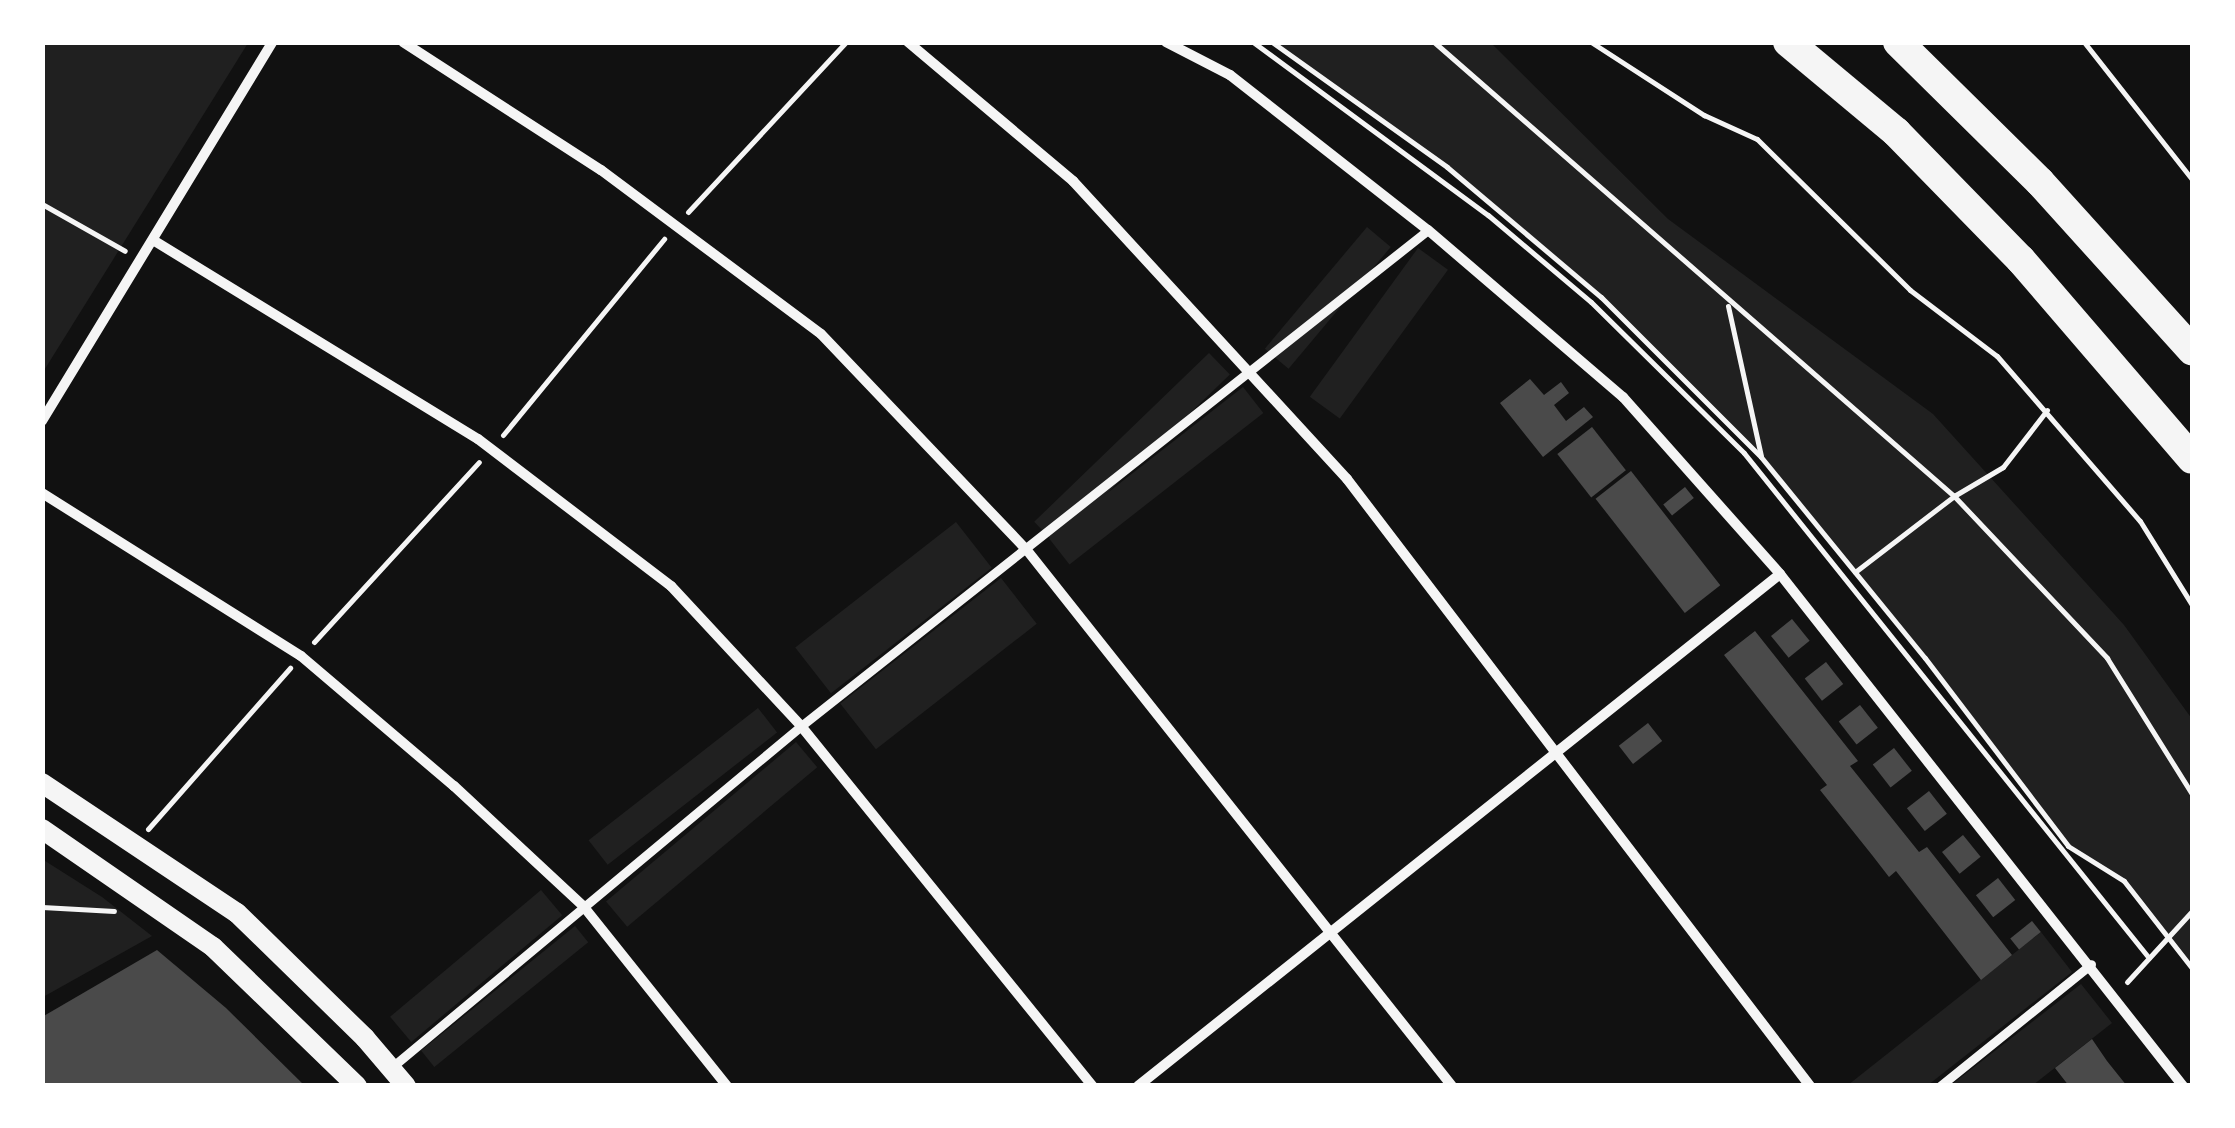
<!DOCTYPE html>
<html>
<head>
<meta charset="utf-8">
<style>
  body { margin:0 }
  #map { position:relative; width:2235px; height:1128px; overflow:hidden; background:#111; font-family:"Open Sans",sans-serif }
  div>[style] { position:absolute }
  .green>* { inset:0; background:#202020; transform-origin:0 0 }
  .building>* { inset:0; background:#4a4a4a; transform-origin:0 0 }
  .path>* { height:5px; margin:-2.5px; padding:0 2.5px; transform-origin:2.5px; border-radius:2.5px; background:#f5f5f5 }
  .pedestrian>* { height:9px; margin:-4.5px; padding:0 4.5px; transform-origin:4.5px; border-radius:4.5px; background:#f5f5f5 }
  .minor>* { height:10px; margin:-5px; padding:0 5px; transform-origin:5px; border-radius:5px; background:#f5f5f5 }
  .secondary>* { height:20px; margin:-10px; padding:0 10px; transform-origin:10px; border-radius:10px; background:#f5f5f5 }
  .motorway>* { height:30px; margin:-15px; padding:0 15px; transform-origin:15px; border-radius:15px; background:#f5f5f5 }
  span { translate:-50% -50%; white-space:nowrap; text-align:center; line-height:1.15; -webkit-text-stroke:9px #fff; paint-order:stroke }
  .frame { position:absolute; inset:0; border:45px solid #fff; pointer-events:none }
</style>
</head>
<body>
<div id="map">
  <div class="green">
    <div style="clip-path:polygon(43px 43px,248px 43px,43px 372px)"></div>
    <div style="clip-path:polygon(1272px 43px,1491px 43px,1668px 219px,1933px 414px,2124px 625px,2192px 719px,2192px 968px,2124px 881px,2068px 846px,1925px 658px,1761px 457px,1601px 297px,1447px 167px)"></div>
    <div style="left:1367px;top:227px;width:31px;height:159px;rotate:40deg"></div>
    <div style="left:1418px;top:248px;width:37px;height:184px;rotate:36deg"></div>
    <div style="left:1209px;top:353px;width:30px;height:243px;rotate:46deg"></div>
    <div style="left:1243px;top:387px;width:33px;height:246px;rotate:52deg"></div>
    <div style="left:956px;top:522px;width:58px;height:204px;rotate:52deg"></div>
    <div style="left:1001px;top:578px;width:58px;height:204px;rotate:52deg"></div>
    <div style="left:758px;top:708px;width:31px;height:215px;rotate:52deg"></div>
    <div style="left:796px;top:742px;width:33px;height:248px;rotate:50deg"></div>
    <div style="clip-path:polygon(42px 859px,102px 897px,152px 936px,43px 997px)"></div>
    <div style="left:541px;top:890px;width:33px;height:197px;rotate:50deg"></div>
    <div style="left:575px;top:926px;width:21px;height:198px;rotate:51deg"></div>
    <div style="clip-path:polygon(2041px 932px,2072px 972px,1928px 1085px,1848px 1085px)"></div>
    <div style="clip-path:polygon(2081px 984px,2112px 1023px,2033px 1085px,1951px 1085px)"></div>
  </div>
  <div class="building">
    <div style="clip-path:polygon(1530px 379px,1544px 395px,1561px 382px,1569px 393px,1554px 405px,1566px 421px,1584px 407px,1593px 417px,1543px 457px,1500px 403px)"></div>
    <div style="left:1592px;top:427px;width:55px;height:44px;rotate:52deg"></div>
    <div style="left:1631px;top:471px;width:145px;height:45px;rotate:52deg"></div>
    <div style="left:1685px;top:487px;width:14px;height:28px;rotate:51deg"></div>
    <div style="left:1792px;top:619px;width:28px;height:27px;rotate:51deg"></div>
    <div style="clip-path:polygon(1755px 631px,1858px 761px,1850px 766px,1919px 852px,1927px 847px,2012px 955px,1981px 980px,1896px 871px,1889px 877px,1872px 855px,1820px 790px,1827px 785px,1724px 655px)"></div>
    <div style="left:1826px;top:662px;width:28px;height:27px;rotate:52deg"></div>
    <div style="left:1860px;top:705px;width:29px;height:27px;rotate:52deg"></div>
    <div style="left:1648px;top:723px;width:23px;height:37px;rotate:52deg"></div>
    <div style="left:1894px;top:748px;width:29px;height:27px;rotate:52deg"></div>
    <div style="left:1929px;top:791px;width:29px;height:28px;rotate:52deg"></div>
    <div style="left:1963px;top:835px;width:28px;height:27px;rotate:51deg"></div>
    <div style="left:1998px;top:878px;width:28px;height:28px;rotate:52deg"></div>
    <div style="left:2032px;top:921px;width:14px;height:28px;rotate:51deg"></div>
    <div style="clip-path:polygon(157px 950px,226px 1008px,305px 1086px,42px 1086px,42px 1017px)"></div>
    <div style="clip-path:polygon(2092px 1039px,2107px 1061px,2127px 1086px,2069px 1086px,2055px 1068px)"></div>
  </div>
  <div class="path">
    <div style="left:1253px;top:42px;width:292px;rotate:36.4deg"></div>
    <div style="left:1488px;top:215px;width:135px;rotate:40.2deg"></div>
    <div style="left:1591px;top:302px;width:215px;rotate:44.6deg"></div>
    <div style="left:1744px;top:453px;width:647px;rotate:51.27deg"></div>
    <div style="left:1272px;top:42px;width:215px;rotate:35.5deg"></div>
    <div style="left:1447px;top:167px;width:202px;rotate:40.2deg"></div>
    <div style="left:1601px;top:297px;width:226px;rotate:45deg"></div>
    <div style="left:1761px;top:457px;width:259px;rotate:50.8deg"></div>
    <div style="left:1925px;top:658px;width:236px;rotate:52.7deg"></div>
    <div style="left:2068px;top:846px;width:66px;rotate:32deg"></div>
    <div style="left:2124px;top:881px;width:110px;rotate:52deg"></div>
    <div style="left:1434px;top:42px;width:690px;rotate:41.12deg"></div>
    <div style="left:1954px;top:496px;width:223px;rotate:46.6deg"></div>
    <div style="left:2107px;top:658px;width:160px;rotate:58deg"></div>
    <div style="left:1591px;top:42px;width:135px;rotate:32.9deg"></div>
    <div style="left:1704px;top:115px;width:58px;rotate:24.4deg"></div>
    <div style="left:1757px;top:139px;width:215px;rotate:44.6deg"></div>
    <div style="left:1910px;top:290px;width:109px;rotate:37.2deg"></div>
    <div style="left:1997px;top:356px;width:218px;rotate:49.1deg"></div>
    <div style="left:2140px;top:521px;width:99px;rotate:58.2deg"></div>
    <div style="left:2084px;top:42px;width:174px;rotate:51.8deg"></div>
    <div style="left:42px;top:204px;width:95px;rotate:29.5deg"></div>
    <div style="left:688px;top:212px;width:232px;rotate:-47.1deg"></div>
    <div style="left:1728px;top:306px;width:154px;rotate:77.6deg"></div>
    <div style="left:503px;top:435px;width:254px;rotate:-50.6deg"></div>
    <div style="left:1855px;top:572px;width:125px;rotate:-37.5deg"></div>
    <div style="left:1954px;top:496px;width:57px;rotate:-30.6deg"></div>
    <div style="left:2003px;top:467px;width:72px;rotate:-52.3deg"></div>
    <div style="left:314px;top:642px;width:244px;rotate:-47.5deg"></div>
    <div style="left:148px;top:829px;width:215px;rotate:-48.6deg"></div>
    <div style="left:42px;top:907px;width:72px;rotate:3.2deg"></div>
    <div style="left:2127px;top:982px;width:96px;rotate:-47.5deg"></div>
  </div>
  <div class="pedestrian">
    <div style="left:392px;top:1067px;width:533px;rotate:-39.82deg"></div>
    <div style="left:801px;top:726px;width:799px;rotate:-38.35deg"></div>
    <div style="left:1940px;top:1086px;width:194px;rotate:-38.9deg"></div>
  </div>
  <div class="minor">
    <div style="left:403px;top:42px;width:236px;rotate:32.9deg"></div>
    <div style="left:601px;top:170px;width:274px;rotate:36.7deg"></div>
    <div style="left:821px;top:334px;width:297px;rotate:46.4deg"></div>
    <div style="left:1026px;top:549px;width:685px;rotate:51.58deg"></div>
    <div style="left:908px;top:42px;width:216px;rotate:40.1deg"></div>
    <div style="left:1073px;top:181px;width:405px;rotate:47.4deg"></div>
    <div style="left:1347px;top:479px;width:763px;rotate:52.66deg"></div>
    <div style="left:1166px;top:42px;width:72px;rotate:27.3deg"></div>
    <div style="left:1230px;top:75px;width:251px;rotate:38.1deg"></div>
    <div style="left:1428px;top:230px;width:257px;rotate:40.6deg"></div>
    <div style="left:1623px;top:397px;width:237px;rotate:48.4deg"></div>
    <div style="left:1780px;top:574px;width:652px;rotate:51.79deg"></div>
    <div style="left:153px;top:240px;width:381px;rotate:31.5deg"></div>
    <div style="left:478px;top:439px;width:243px;rotate:37.3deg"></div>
    <div style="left:671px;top:586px;width:191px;rotate:47.1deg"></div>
    <div style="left:801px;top:726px;width:464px;rotate:51deg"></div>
    <div style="left:42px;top:421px;width:443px;rotate:-58.7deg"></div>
    <div style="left:42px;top:493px;width:306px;rotate:32.2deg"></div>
    <div style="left:301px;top:656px;width:201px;rotate:40.4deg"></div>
    <div style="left:454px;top:786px;width:178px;rotate:42.9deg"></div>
    <div style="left:584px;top:907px;width:229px;rotate:51.4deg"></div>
    <div style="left:1138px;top:1086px;width:821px;rotate:-38.57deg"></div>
  </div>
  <div class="secondary">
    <div style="left:42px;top:783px;width:234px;rotate:33.7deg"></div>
    <div style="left:237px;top:913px;width:179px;rotate:44.3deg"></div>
    <div style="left:365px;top:1038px;width:63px;rotate:49.5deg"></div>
    <div style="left:42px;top:829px;width:208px;rotate:34.6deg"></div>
    <div style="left:213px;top:947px;width:200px;rotate:44deg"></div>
  </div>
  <div class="motorway">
    <div style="left:1788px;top:42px;width:141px;rotate:39.8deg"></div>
    <div style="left:1896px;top:132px;width:179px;rotate:45.7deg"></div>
    <div style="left:2021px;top:260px;width:262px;rotate:49.3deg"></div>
    <div style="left:1898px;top:42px;width:199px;rotate:44.6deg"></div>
    <div style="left:2040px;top:182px;width:227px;rotate:47.9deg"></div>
  </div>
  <div class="frame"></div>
</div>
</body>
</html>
